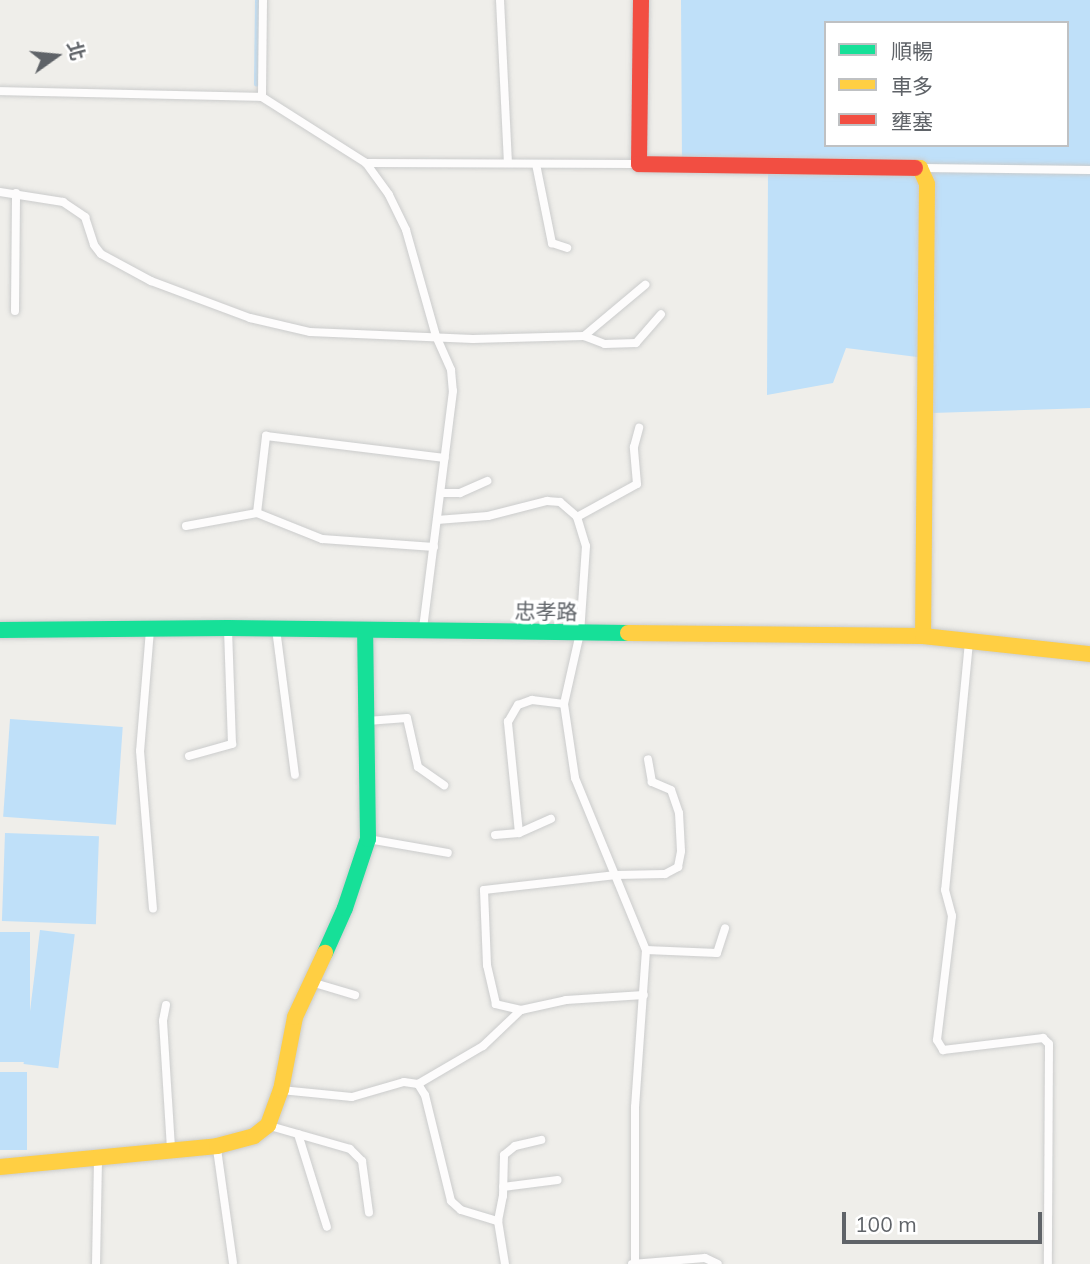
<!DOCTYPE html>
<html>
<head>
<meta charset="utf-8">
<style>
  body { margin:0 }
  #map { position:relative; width:1090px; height:1264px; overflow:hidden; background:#efeeea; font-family:Mulish,"Noto Sans TC",sans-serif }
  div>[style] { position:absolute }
  .water>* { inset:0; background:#bfe0f9; transform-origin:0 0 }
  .stream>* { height:4.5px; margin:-2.25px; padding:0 2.25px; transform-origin:2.25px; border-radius:2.25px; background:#bfe0f9 }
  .roads { filter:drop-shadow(0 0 2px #cbcccc) drop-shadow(0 0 2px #cbcccc) }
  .lane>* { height:8px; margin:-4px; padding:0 4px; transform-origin:4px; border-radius:4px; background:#fdfcfc }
  .fast>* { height:16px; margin:-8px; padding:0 8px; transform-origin:8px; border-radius:8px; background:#16e098 }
  .slow>* { height:16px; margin:-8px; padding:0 8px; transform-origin:8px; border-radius:8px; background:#ffcf43 }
  .jam>* { height:16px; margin:-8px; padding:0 8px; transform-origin:8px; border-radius:8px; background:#f24e42 }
  span { translate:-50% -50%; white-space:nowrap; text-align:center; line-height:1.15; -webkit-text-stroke:7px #fff; paint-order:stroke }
  .street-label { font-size:21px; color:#5f6368 }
  .legend { position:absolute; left:824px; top:21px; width:245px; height:126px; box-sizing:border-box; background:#fff; border:2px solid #bfc1c3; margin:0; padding:9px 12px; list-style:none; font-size:21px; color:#5f6368 }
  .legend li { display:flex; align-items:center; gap:14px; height:35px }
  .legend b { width:35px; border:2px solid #bfc1c3 }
  .north { position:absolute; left:21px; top:21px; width:70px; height:70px; -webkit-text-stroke:5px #fff; paint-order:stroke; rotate:75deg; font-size:19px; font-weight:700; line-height:28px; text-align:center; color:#5f6368 }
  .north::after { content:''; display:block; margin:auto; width:24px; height:32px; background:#5f6368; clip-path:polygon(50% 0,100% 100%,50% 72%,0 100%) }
  .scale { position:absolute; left:842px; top:1212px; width:200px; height:32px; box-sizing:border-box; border:4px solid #5f6368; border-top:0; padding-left:9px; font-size:21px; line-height:24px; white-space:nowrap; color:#5f6368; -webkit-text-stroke:5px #fff; paint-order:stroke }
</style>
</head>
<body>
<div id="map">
  <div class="water">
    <div style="clip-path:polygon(evenodd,681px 0,1090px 0,1090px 408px,932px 413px,925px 358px,846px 348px,833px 383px,767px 395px,768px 169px,682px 166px,681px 0,826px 23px,1067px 23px,1067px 145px,826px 145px,826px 23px)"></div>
    <div style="left:10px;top:719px;width:113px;height:98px;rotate:4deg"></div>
    <div style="left:5px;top:833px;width:94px;height:88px;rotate:2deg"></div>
    <div style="left:40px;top:930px;width:35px;height:135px;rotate:7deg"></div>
    <div style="left:0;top:932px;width:30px;height:130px"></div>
    <div style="left:0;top:1072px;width:27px;height:78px"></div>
  </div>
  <div class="stream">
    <div style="left:256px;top:84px;width:84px;rotate:-89.3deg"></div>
  </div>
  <div class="roads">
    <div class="lane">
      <div style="left:263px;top:0;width:97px;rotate:90.6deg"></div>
      <div style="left:262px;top:97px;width:123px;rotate:32.4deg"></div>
      <div style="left:366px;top:163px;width:39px;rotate:54deg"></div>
      <div style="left:389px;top:195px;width:39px;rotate:64deg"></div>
      <div style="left:406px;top:230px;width:110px;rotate:74.2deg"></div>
      <div style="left:436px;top:336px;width:37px;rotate:66deg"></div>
      <div style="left:451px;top:370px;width:21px;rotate:85deg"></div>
      <div style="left:453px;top:391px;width:239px;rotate:97.2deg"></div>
      <div style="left:500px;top:0;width:163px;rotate:87.2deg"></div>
      <div style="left:0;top:91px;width:262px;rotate:1.3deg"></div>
      <div style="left:366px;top:163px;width:270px;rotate:0.2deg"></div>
      <div style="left:536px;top:164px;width:81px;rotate:78.6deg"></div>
      <div style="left:552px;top:243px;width:16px;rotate:18deg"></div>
      <div style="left:923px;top:168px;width:167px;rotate:0.7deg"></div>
      <div style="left:0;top:192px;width:64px;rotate:9deg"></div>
      <div style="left:63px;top:202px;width:27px;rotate:34deg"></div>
      <div style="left:85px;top:217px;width:29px;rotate:72deg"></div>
      <div style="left:94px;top:245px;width:11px;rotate:52deg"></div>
      <div style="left:101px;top:254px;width:57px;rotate:28.4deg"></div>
      <div style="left:151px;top:281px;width:106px;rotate:20.5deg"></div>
      <div style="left:250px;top:318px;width:62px;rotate:13.1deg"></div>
      <div style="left:310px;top:332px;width:163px;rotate:2.5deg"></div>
      <div style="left:473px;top:339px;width:111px;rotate:-1.5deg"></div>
      <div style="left:584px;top:336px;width:22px;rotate:21deg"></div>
      <div style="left:605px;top:344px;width:31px;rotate:-2deg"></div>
      <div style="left:636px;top:343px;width:38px;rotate:-49deg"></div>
      <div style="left:15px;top:311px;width:118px;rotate:-89.5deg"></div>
      <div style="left:584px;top:336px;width:80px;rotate:-39.9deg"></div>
      <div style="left:441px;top:493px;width:19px"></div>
      <div style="left:460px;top:493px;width:30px;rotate:-24deg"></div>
      <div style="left:577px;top:517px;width:68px;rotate:-28.8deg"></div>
      <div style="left:637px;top:484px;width:37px;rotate:-95deg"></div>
      <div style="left:634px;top:447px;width:20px;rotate:-75deg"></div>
      <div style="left:437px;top:520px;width:51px;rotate:-4.5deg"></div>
      <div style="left:488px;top:516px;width:61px;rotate:-14.3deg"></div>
      <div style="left:547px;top:501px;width:13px;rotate:4deg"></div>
      <div style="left:560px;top:502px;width:23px;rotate:41deg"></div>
      <div style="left:577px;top:517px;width:30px;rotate:73deg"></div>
      <div style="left:586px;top:546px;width:87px;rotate:93.9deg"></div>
      <div style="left:580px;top:633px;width:73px;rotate:102.7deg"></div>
      <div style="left:564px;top:704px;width:75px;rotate:81.5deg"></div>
      <div style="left:575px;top:778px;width:186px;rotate:67.6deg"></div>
      <div style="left:646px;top:950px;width:157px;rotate:94deg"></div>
      <div style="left:635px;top:1107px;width:156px;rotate:90deg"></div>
      <div style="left:186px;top:526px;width:72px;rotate:-10.4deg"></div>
      <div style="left:434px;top:547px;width:112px;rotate:-175.9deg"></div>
      <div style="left:322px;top:539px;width:70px;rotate:-158.2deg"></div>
      <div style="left:257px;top:513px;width:78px;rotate:-83.3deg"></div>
      <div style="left:266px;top:436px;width:180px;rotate:7deg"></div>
      <div style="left:276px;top:629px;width:147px;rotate:82.6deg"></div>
      <div style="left:150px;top:630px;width:121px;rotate:94.7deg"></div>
      <div style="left:140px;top:751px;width:158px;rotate:85.3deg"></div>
      <div style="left:969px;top:642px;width:249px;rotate:95.5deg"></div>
      <div style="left:945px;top:890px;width:27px;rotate:75deg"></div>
      <div style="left:952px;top:916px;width:125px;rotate:96.9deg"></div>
      <div style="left:937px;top:1040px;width:12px;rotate:59deg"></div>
      <div style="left:943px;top:1050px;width:101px;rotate:-6.8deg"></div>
      <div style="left:1043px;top:1038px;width:8px;rotate:45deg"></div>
      <div style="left:1049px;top:1044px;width:220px;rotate:90.3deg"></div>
      <div style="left:367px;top:721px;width:40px;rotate:-4.3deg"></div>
      <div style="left:407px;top:718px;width:50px;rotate:77.3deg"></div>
      <div style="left:418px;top:767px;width:32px;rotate:35deg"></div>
      <div style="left:189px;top:756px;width:45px;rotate:-15.6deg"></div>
      <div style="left:232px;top:744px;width:116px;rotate:-92deg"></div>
      <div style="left:519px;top:833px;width:112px;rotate:-95.7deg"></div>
      <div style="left:508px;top:722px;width:20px;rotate:-60deg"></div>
      <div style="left:518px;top:705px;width:15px;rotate:-20deg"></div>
      <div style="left:532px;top:700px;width:32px;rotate:7deg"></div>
      <div style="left:495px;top:835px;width:24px;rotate:-5deg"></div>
      <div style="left:519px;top:833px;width:35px;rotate:-24deg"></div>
      <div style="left:368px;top:839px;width:81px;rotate:9.9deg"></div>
      <div style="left:646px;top:950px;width:71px;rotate:2.4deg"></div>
      <div style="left:717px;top:953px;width:26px;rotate:-72deg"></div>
      <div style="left:311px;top:982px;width:46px;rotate:16.5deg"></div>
      <div style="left:166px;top:1005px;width:16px;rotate:101deg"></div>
      <div style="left:163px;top:1021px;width:127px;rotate:86.4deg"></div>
      <div style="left:521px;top:1010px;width:26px;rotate:-167deg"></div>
      <div style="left:496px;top:1004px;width:40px;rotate:-103deg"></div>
      <div style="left:487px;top:965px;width:75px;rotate:-92.3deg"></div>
      <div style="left:484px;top:890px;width:133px;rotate:-6.5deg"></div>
      <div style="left:616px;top:875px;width:49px;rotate:-1.2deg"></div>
      <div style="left:665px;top:874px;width:15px;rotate:-28deg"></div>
      <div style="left:678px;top:867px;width:16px;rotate:-79deg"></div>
      <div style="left:681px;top:851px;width:38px;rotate:-93deg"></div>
      <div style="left:679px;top:813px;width:24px;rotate:-109deg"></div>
      <div style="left:671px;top:790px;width:21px;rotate:-157deg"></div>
      <div style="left:652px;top:782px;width:23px;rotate:-100deg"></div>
      <div style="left:418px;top:1084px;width:75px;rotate:-30.3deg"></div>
      <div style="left:483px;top:1046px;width:52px;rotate:-43.5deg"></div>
      <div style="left:521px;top:1010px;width:46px;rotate:-12.5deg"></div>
      <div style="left:566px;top:1000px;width:78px;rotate:-3.7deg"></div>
      <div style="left:281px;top:1090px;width:71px;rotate:5.6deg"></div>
      <div style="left:352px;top:1097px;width:54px;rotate:-16.1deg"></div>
      <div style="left:404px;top:1082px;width:14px;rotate:8deg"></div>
      <div style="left:418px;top:1084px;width:13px;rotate:58deg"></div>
      <div style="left:425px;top:1095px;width:109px;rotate:76.2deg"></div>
      <div style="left:451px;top:1201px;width:13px;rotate:42deg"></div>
      <div style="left:461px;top:1210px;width:39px;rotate:17deg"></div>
      <div style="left:498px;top:1221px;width:44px;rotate:80.8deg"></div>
      <div style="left:270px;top:1126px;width:83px;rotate:16deg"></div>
      <div style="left:350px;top:1149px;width:17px;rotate:45deg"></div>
      <div style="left:362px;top:1161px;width:52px;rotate:82.3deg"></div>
      <div style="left:298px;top:1134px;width:97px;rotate:72.7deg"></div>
      <div style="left:217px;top:1149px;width:115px;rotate:82deg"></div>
      <div style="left:503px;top:1187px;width:55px;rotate:-7.3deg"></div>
      <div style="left:498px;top:1221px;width:25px;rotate:-79deg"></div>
      <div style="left:503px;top:1196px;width:41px;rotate:-88.6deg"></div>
      <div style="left:504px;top:1155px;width:14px;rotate:-39deg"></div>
      <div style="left:515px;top:1146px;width:27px;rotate:-13deg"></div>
      <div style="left:96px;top:1264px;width:106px;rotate:-88.9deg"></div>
      <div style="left:632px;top:1264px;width:73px;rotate:-4.7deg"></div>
      <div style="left:705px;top:1258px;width:14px;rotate:25deg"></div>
    </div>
    <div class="fast">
      <div style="left:0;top:630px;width:228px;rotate:-0.5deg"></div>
      <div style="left:228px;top:628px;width:400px;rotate:0.7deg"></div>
      <div style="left:325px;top:953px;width:49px;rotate:-66deg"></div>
      <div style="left:345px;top:908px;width:73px;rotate:-71.6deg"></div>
      <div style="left:368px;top:839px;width:209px;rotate:-90.8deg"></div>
    </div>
    <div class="slow">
      <div style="left:915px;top:168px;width:5px"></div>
      <div style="left:920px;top:168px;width:17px;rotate:66deg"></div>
      <div style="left:927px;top:184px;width:452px;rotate:90.5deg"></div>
      <div style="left:628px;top:633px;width:295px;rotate:0.6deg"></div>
      <div style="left:923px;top:636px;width:168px;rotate:6.2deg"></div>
      <div style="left:0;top:1167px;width:218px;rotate:-5.5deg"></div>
      <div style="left:217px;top:1146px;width:38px;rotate:-15deg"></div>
      <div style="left:254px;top:1136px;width:18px;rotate:-38deg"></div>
      <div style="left:268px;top:1125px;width:37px;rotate:-70deg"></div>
      <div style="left:281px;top:1090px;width:74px;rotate:-79.1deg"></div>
      <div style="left:295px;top:1017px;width:71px;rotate:-64.9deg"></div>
    </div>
    <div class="jam">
      <div style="left:641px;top:0;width:164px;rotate:90.7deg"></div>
      <div style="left:639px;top:164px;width:276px;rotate:0.8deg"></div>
    </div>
  </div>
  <div class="street-label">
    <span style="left:546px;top:611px;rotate:1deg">忠孝路</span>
  </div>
  <ul class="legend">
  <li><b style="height:9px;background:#16e098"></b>順暢</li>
  <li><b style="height:9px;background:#ffcf43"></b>車多</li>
  <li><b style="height:9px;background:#f24e42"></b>壅塞</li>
  </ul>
  <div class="north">北</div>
  <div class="scale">100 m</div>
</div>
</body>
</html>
